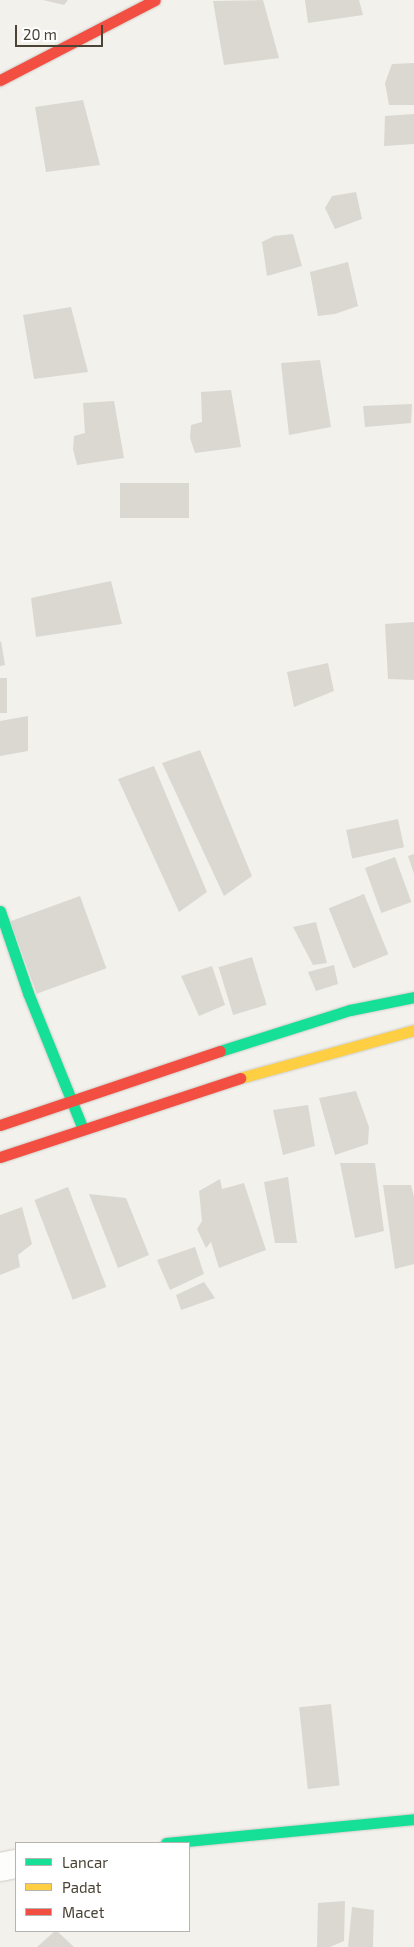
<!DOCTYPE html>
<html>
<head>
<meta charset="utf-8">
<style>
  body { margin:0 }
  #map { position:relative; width:414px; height:1947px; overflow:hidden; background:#f2f1ec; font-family:"Exo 2",sans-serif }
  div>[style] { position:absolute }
  .building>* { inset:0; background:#dbd8d2; transform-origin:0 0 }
  .roads { filter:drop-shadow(0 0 1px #cfcdc7) drop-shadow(0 0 1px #cfcdc7) }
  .street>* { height:28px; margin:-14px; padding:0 14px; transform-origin:14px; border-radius:14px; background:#fdfdfc }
  .fast>* { height:11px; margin:-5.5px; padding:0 5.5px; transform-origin:5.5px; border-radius:5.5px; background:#16e098 }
  .slow>* { height:11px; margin:-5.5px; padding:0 5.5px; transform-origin:5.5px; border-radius:5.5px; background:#ffcf43 }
  .jam>* { height:11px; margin:-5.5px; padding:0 5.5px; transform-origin:5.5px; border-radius:5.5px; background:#f24e42 }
  span { translate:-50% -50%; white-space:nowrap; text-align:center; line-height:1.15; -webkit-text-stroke:5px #fff; paint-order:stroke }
  .legend { position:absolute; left:15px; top:1842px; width:175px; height:90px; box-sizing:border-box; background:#fff; border:1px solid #b7b4af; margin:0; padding:6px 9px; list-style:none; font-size:15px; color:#4a4336 }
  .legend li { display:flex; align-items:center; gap:10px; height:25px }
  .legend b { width:25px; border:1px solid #b7b4af }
  .scale { position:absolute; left:15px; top:25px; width:88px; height:22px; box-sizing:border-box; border:2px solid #4a4336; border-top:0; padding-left:6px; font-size:15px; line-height:18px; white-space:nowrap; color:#4a4336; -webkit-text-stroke:4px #fff; paint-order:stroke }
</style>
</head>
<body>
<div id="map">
  <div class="building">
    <div style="clip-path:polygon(43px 0,68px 0,64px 5px)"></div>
    <div style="clip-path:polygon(263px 0,279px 58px,224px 65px,213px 1px)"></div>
    <div style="clip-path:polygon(305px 0,359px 0,363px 15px,308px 23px)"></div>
    <div style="clip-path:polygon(414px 63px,414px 105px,389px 105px,385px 83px,392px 64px)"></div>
    <div style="clip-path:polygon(83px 100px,100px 165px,46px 172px,35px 107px)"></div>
    <div style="clip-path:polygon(414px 114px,414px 144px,384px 146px,385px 116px)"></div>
    <div style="clip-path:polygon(356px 192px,362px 219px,335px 229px,325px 208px,332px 196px)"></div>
    <div style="clip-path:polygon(293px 234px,302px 266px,267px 276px,262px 242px,274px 236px)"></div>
    <div style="clip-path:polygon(348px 262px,358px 306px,335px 314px,318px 316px,310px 272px)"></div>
    <div style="clip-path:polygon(71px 307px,88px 372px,34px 379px,23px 315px)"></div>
    <div style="clip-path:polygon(320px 360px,331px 427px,289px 435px,281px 363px)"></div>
    <div style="clip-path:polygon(231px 390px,241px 447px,195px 453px,190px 438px,191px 425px,202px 422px,201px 392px)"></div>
    <div style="clip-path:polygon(114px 401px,124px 458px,77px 465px,73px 449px,74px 436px,85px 433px,83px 403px)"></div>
    <div style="clip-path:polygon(412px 404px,411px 423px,365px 427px,363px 406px)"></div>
    <div style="left:189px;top:483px;width:35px;height:69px;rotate:90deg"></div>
    <div style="clip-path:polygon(111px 581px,122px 624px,36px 637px,31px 598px)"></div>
    <div style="clip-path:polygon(414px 622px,414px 680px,388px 679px,385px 624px)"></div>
    <div style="clip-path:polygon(1px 641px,5px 665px,0 666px,0 642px)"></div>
    <div style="clip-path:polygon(328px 663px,334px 691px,294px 707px,287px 672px)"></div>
    <div style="left:7px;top:678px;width:35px;height:7px;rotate:90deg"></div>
    <div style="clip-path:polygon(28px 716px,28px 751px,0 756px,0 721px)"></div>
    <div style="clip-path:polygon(200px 750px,252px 876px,224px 896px,162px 763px)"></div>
    <div style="clip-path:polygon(154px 766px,207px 892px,179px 912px,118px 779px)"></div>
    <div style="left:398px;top:819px;width:29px;height:53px;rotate:78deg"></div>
    <div style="clip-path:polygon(414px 854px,414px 874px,408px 856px)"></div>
    <div style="left:395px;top:857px;width:48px;height:32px;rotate:70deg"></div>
    <div style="left:364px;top:894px;width:65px;height:38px;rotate:68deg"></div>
    <div style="left:80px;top:896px;width:77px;height:74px;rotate:70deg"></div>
    <div style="clip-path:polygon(316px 922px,327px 963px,313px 965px,293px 927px)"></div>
    <div style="left:252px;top:957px;width:50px;height:35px;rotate:73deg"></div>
    <div style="clip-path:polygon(334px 965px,338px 984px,316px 991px,308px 972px)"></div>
    <div style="clip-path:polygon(212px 966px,225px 1005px,199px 1016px,181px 976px)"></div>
    <div style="clip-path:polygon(356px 1091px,369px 1127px,368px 1144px,335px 1155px,319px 1098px)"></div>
    <div style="clip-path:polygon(308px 1105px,315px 1146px,283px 1155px,273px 1110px)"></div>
    <div style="clip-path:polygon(340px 1163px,375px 1163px,384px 1231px,355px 1238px)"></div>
    <div style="clip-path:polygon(288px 1177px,297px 1243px,275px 1243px,264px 1182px)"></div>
    <div style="clip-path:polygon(220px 1179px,222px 1189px,244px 1183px,266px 1250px,219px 1268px,211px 1242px,206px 1248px,197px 1229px,202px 1221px,199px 1191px)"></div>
    <div style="clip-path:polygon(383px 1185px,411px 1185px,414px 1197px,414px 1264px,395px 1269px)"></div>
    <div style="left:68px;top:1187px;width:107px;height:36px;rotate:69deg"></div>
    <div style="clip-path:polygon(89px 1194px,126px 1198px,149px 1255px,118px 1268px)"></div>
    <div style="clip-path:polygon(22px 1207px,32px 1244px,18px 1255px,20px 1267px,0 1275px,0 1215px)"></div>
    <div style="clip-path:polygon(195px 1247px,204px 1274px,170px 1290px,157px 1260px)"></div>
    <div style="clip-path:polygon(204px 1282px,215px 1298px,181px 1310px,176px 1295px)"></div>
    <div style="left:331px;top:1704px;width:82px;height:32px;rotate:84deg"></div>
    <div style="clip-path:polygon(345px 1901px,344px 1941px,330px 1947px,317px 1947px,318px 1903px)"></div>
    <div style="clip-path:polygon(352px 1907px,374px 1910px,373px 1947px,348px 1947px)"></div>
    <div style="clip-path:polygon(55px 1931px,57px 1931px,74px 1947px,37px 1947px)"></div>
  </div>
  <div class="roads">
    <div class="street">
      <div style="left:0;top:1867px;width:16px;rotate:-11deg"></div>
    </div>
    <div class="fast">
      <div style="left:0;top:911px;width:87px;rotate:71.1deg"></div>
      <div style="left:28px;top:993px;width:147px;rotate:68deg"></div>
      <div style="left:220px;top:1051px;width:136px;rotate:-17.5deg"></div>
      <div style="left:350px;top:1010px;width:65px;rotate:-11.5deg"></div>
      <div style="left:166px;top:1843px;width:249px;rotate:-5.5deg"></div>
    </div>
    <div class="slow">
      <div style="left:240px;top:1078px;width:180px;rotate:-15.4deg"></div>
    </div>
    <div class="jam">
      <div style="left:0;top:80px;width:174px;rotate:-27.3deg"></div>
      <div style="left:0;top:1125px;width:232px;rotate:-18.6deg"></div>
      <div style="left:0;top:1157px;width:253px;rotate:-18.2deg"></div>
    </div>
  </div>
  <ul class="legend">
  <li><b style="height:6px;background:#16e098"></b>Lancar</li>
  <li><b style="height:6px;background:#ffcf43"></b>Padat</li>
  <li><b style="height:6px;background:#f24e42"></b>Macet</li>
  </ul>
  <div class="scale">20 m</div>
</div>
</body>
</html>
